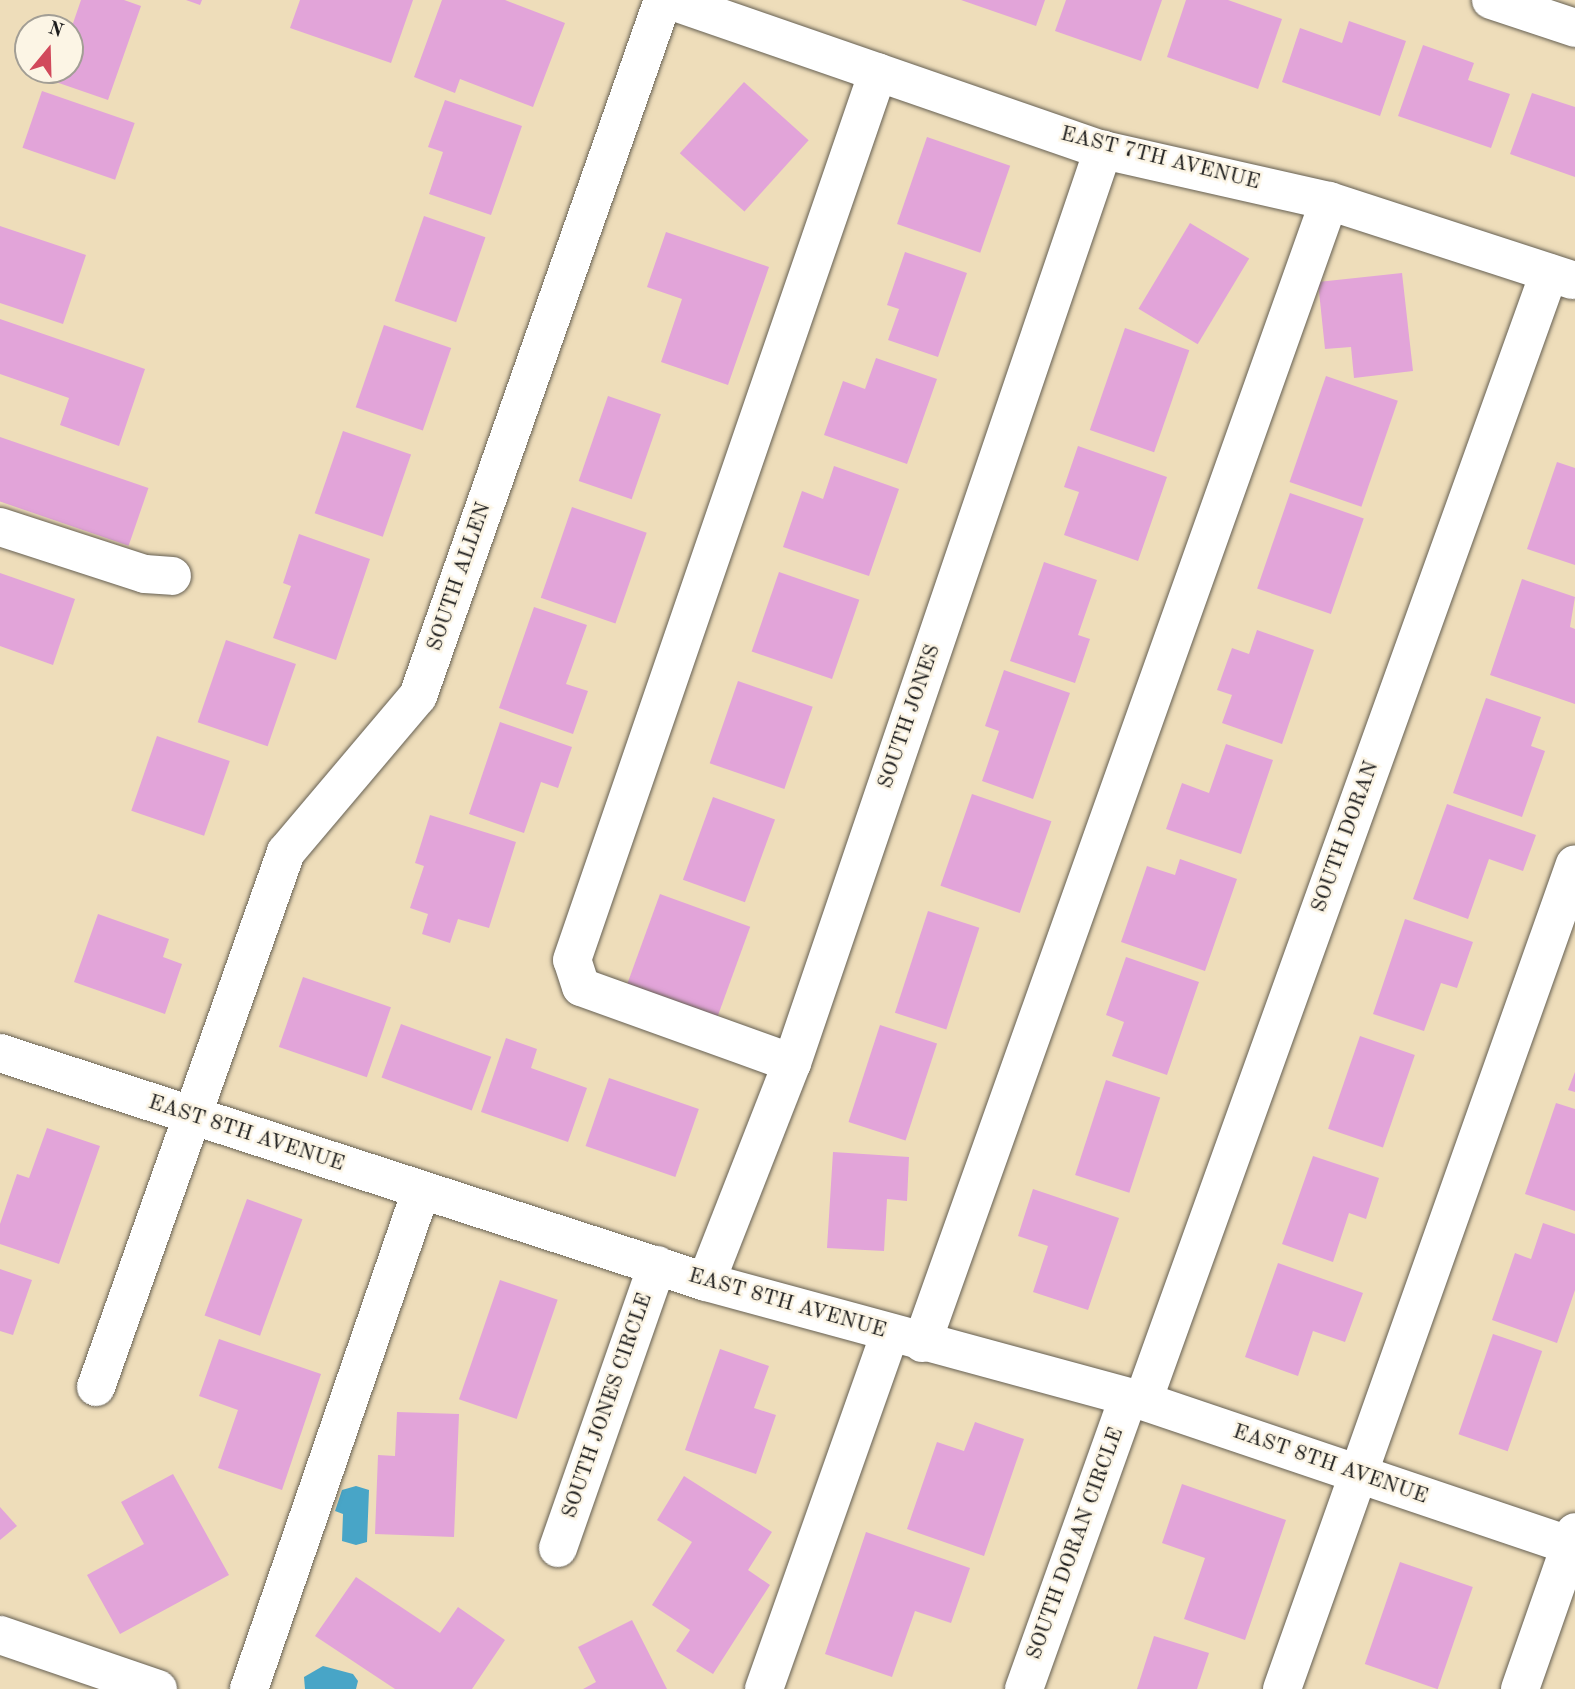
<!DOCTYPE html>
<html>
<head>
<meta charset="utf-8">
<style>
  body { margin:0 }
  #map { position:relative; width:1575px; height:1689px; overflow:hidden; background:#eeddba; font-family:"Old Standard TT",serif }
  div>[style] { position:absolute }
  .water>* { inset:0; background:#48a5c7 }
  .building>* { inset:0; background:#e2a4d9; transform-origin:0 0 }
  .roads { filter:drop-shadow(0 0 2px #666053) drop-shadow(0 0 2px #666053) }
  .minor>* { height:38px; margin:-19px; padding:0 19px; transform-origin:19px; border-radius:19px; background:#fff }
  span { translate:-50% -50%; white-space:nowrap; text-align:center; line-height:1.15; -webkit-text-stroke:5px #fcf5e5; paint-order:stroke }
  .street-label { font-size:21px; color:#1c1c1c }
  .north { position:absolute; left:14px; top:14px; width:70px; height:70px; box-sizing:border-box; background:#fcf5e5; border:2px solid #a29e95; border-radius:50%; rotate:19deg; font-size:19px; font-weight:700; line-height:28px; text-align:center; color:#1c1c1c }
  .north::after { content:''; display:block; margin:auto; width:24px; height:32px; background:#d1495b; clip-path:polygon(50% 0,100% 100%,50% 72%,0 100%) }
</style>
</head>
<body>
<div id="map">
  <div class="water">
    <div style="clip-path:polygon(356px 1486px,369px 1490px,367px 1542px,356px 1545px,342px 1541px,343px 1514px,335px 1511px,342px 1490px)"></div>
    <div style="clip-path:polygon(323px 1666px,353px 1674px,358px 1681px,356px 1689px,305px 1689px,304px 1677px)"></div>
  </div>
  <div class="building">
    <div style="clip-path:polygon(81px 0,124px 0,141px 6px,108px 100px,53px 81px,57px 70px,70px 70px,70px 32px)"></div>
    <div style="clip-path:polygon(186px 0,202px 0,200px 5px)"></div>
    <div style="clip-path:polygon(300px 0,413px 0,391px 63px,290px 28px)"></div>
    <div style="clip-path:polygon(442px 0,505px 0,565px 23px,533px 107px,460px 79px,455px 93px,414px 77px)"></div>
    <div style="clip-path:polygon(961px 0,1045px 0,1036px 26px)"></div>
    <div style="clip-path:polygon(1066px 0,1162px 0,1141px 61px,1055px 31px)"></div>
    <div style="clip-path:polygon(1186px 0,1228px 0,1282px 19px,1258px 89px,1167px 57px)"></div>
    <div style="clip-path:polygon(1349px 21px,1406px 41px,1380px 116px,1282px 82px,1300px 28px,1342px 43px)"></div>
    <div style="clip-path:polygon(1423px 45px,1474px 63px,1468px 80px,1510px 94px,1491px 148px,1398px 116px)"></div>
    <div style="left:744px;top:82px;width:87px;height:96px;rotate:42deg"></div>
    <div style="left:42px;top:91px;width:98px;height:60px;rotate:19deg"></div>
    <div style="clip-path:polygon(1532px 93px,1575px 107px,1575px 177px,1510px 154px)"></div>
    <div style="clip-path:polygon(445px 100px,522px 126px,491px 215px,429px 194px,443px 152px,428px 147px)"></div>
    <div style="left:927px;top:137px;width:88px;height:92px;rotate:19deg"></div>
    <div style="left:424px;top:216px;width:65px;height:90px;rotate:19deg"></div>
    <div style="left:1190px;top:223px;width:69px;height:100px;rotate:31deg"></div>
    <div style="clip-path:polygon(0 226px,86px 255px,63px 324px,0 303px)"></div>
    <div style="clip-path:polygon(666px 232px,769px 267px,728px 385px,661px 362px,682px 299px,647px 287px)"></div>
    <div style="clip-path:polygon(905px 252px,967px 273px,938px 357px,888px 340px,899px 309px,887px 305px)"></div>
    <div style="clip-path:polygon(1402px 273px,1413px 371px,1354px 378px,1351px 347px,1325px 349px,1318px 282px)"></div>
    <div style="clip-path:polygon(0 319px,145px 369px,119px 446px,60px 425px,69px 398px,0 374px)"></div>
    <div style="left:384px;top:325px;width:71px;height:87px;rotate:19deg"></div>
    <div style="left:1125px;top:328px;width:68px;height:108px;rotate:19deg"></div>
    <div style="clip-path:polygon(876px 358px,937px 379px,907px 464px,824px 435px,843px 381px,865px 389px)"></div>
    <div style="left:1326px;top:376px;width:76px;height:112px;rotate:19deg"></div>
    <div style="left:608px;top:396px;width:56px;height:90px;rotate:19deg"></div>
    <div style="left:343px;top:431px;width:72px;height:87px;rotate:19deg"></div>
    <div style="left:0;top:437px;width:157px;height:61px;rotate:19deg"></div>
    <div style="clip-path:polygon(1078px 446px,1167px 477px,1138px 561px,1064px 535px,1079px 492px,1064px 487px)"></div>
    <div style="clip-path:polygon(1557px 462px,1575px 468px,1575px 565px,1527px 549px)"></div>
    <div style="clip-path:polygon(834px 466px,899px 489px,869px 576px,783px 547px,802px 491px,823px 499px)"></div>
    <div style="left:1290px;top:493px;width:78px;height:101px;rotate:19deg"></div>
    <div style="left:572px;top:507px;width:79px;height:96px;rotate:19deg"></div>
    <div style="clip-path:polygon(299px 534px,370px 559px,336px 660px,273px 638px,291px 586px,283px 583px)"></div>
    <div style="clip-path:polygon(1044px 562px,1097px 580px,1078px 635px,1090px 639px,1075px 683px,1010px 661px)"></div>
    <div style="left:779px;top:572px;width:85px;height:84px;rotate:19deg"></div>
    <div style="clip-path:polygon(0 573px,75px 599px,53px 665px,0 646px)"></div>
    <div style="clip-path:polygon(1522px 579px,1575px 597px,1570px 627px,1575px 629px,1575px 704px,1490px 675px)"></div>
    <div style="clip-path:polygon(534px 607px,587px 625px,566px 684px,588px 691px,573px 734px,499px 708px)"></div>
    <div style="clip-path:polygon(1257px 630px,1314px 650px,1282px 744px,1222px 723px,1232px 695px,1217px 690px,1232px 648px,1249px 654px)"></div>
    <div style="left:226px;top:640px;width:74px;height:87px;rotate:19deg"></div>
    <div style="clip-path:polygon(1004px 670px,1070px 693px,1033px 799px,982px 781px,999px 731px,985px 726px)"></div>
    <div style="left:738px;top:681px;width:79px;height:87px;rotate:19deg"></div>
    <div style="clip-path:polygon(1486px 698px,1541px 717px,1531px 746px,1545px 751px,1522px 817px,1453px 793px)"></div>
    <div style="clip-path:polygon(500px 722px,572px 747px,558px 788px,541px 782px,524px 833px,469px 814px)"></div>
    <div style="left:157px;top:736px;width:77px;height:79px;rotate:19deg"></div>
    <div style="clip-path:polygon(1226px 744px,1273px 760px,1241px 854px,1166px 829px,1182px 783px,1209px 793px)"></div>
    <div style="left:972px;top:794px;width:84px;height:97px;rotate:19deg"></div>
    <div style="left:713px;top:797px;width:66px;height:88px;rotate:20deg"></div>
    <div style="clip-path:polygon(1447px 804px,1536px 835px,1523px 871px,1489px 859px,1468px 919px,1413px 899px)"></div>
    <div style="clip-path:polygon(430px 815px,516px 842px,489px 928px,458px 919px,450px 943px,422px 934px,428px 914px,410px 908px,424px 866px,415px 863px)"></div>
    <div style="clip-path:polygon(1180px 859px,1237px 879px,1205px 971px,1121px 942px,1147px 866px,1175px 875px)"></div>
    <div style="left:660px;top:894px;width:96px;height:103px;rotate:20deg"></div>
    <div style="left:928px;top:911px;width:54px;height:107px;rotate:18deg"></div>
    <div style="clip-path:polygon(98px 914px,169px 939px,163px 957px,182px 964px,165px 1014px,74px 982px)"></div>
    <div style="clip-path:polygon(1405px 919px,1473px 942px,1457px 988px,1441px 983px,1424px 1031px,1373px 1014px)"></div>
    <div style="clip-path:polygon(1126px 957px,1199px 982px,1167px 1075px,1112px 1056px,1124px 1022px,1106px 1015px)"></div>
    <div style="left:303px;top:977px;width:93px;height:74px;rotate:19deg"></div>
    <div style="left:401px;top:1024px;width:96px;height:57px;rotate:20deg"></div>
    <div style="left:880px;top:1025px;width:60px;height:102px;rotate:18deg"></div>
    <div style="left:1360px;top:1036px;width:58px;height:98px;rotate:19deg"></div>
    <div style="clip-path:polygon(506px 1038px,537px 1049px,531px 1068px,587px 1088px,568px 1142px,481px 1112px)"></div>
    <div style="clip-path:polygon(1575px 1072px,1575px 1092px,1568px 1090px)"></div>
    <div style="left:609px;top:1078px;width:95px;height:72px;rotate:19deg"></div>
    <div style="left:1106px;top:1080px;width:57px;height:100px;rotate:18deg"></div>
    <div style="clip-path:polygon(1556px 1103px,1575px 1109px,1575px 1211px,1525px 1194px)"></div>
    <div style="clip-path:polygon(47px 1128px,100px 1146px,59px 1264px,0 1244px,0 1224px,17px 1174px,29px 1178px)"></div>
    <div style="clip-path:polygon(833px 1152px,909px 1157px,907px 1201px,887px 1199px,884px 1251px,827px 1248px)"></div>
    <div style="clip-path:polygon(1313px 1156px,1379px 1178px,1366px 1219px,1349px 1213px,1333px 1262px,1282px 1244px)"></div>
    <div style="clip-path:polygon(1033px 1189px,1119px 1218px,1088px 1310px,1033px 1292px,1048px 1246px,1018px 1236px)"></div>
    <div style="left:247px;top:1199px;width:59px;height:124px;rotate:20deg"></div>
    <div style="clip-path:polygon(1543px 1223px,1575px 1234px,1575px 1290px,1557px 1343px,1492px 1320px,1515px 1253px,1531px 1259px)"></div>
    <div style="clip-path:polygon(1278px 1263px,1363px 1293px,1345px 1342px,1313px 1331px,1298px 1376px,1245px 1357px)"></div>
    <div style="clip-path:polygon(0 1269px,32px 1280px,13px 1335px,0 1331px)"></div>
    <div style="left:500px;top:1280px;width:61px;height:126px;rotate:19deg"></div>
    <div style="left:1493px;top:1334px;width:52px;height:106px;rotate:19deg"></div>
    <div style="clip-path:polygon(219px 1339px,321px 1374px,282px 1490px,218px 1468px,238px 1410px,199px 1396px)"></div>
    <div style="clip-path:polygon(720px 1349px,769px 1366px,754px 1408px,776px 1415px,756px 1474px,685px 1450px)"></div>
    <div style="clip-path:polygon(397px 1412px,459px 1414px,454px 1537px,375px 1534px,378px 1455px,395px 1456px)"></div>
    <div style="clip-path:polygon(975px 1422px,1024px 1439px,984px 1556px,907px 1529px,937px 1442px,964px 1451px)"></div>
    <div style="clip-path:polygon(173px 1474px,229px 1575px,120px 1634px,87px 1575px,144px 1544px,121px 1502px)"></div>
    <div style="clip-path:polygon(684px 1476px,772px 1532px,748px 1570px,770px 1585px,713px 1674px,676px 1651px,690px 1630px,652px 1605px,692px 1542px,657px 1520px)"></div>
    <div style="clip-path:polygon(1182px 1484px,1286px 1520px,1245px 1640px,1184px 1619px,1205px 1558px,1162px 1543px)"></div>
    <div style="clip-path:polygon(0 1507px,17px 1526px,0 1540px)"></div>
    <div style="clip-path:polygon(866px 1532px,970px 1568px,951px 1623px,915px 1611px,892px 1677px,825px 1654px)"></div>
    <div style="left:1400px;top:1562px;width:77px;height:108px;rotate:19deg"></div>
    <div style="clip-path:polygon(356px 1577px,440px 1633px,458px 1607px,505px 1640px,472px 1689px,395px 1689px,315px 1636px)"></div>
    <div style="clip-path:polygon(632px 1620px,667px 1689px,583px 1689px,596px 1682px,578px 1647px)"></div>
    <div style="clip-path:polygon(1154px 1636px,1209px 1653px,1197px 1689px,1137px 1689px)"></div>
  </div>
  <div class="roads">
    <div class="minor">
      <div style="left:669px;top:0;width:459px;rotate:19.1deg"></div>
      <div style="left:1103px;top:150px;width:232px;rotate:12.7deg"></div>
      <div style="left:1329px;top:201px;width:256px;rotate:18deg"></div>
      <div style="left:1491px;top:0;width:89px;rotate:18.4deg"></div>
      <div style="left:0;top:527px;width:152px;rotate:18deg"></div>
      <div style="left:145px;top:574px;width:27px;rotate:4deg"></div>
      <div style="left:0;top:1053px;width:742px;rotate:17.97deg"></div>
      <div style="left:706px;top:1282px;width:453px;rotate:15.2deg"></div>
      <div style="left:1143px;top:1401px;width:456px;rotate:18.7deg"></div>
      <div style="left:792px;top:1063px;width:224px;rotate:-160.2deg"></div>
      <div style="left:581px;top:987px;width:28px;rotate:-108deg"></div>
      <div style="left:572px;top:960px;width:939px;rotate:-70.99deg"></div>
      <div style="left:706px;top:1282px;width:235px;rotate:-68.6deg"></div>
      <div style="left:792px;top:1063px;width:965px;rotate:-71.19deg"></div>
      <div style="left:922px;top:1343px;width:1212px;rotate:-70.38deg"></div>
      <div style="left:96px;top:1387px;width:568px;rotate:-70.45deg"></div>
      <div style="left:286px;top:852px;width:204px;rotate:-49.8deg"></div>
      <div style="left:418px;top:696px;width:738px;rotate:-70.61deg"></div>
      <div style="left:1143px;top:1401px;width:1199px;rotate:-70.2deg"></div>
      <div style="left:558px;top:1548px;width:300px;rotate:-70.7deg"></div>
      <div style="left:0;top:1635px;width:167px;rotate:18.9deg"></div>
      <div style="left:249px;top:1689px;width:527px;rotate:-70.95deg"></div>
      <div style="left:764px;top:1689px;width:377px;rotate:-70.5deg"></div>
      <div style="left:1024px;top:1689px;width:309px;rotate:-70.3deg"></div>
      <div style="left:1282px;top:1689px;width:875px;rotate:-70.45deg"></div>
      <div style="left:1520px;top:1689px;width:166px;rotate:-70.7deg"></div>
    </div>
  </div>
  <div class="street-label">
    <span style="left:1160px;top:159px;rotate:14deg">EAST 7TH AVENUE</span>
    <span style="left:460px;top:577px;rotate:-71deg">SOUTH ALLEN</span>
    <span style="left:910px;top:717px;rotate:-71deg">SOUTH JONES</span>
    <span style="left:1346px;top:837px;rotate:-70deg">SOUTH DORAN</span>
    <span style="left:246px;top:1134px;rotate:18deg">EAST 8TH AVENUE</span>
    <span style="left:787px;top:1304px;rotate:16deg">EAST 8TH AVENUE</span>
    <span style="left:608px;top:1406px;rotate:-71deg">SOUTH JONES CIRCLE</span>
    <span style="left:1330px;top:1465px;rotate:19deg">EAST 8TH AVENUE</span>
    <span style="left:1076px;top:1544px;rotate:-70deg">SOUTH DORAN CIRCLE</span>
  </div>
  <div class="north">N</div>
</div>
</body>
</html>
